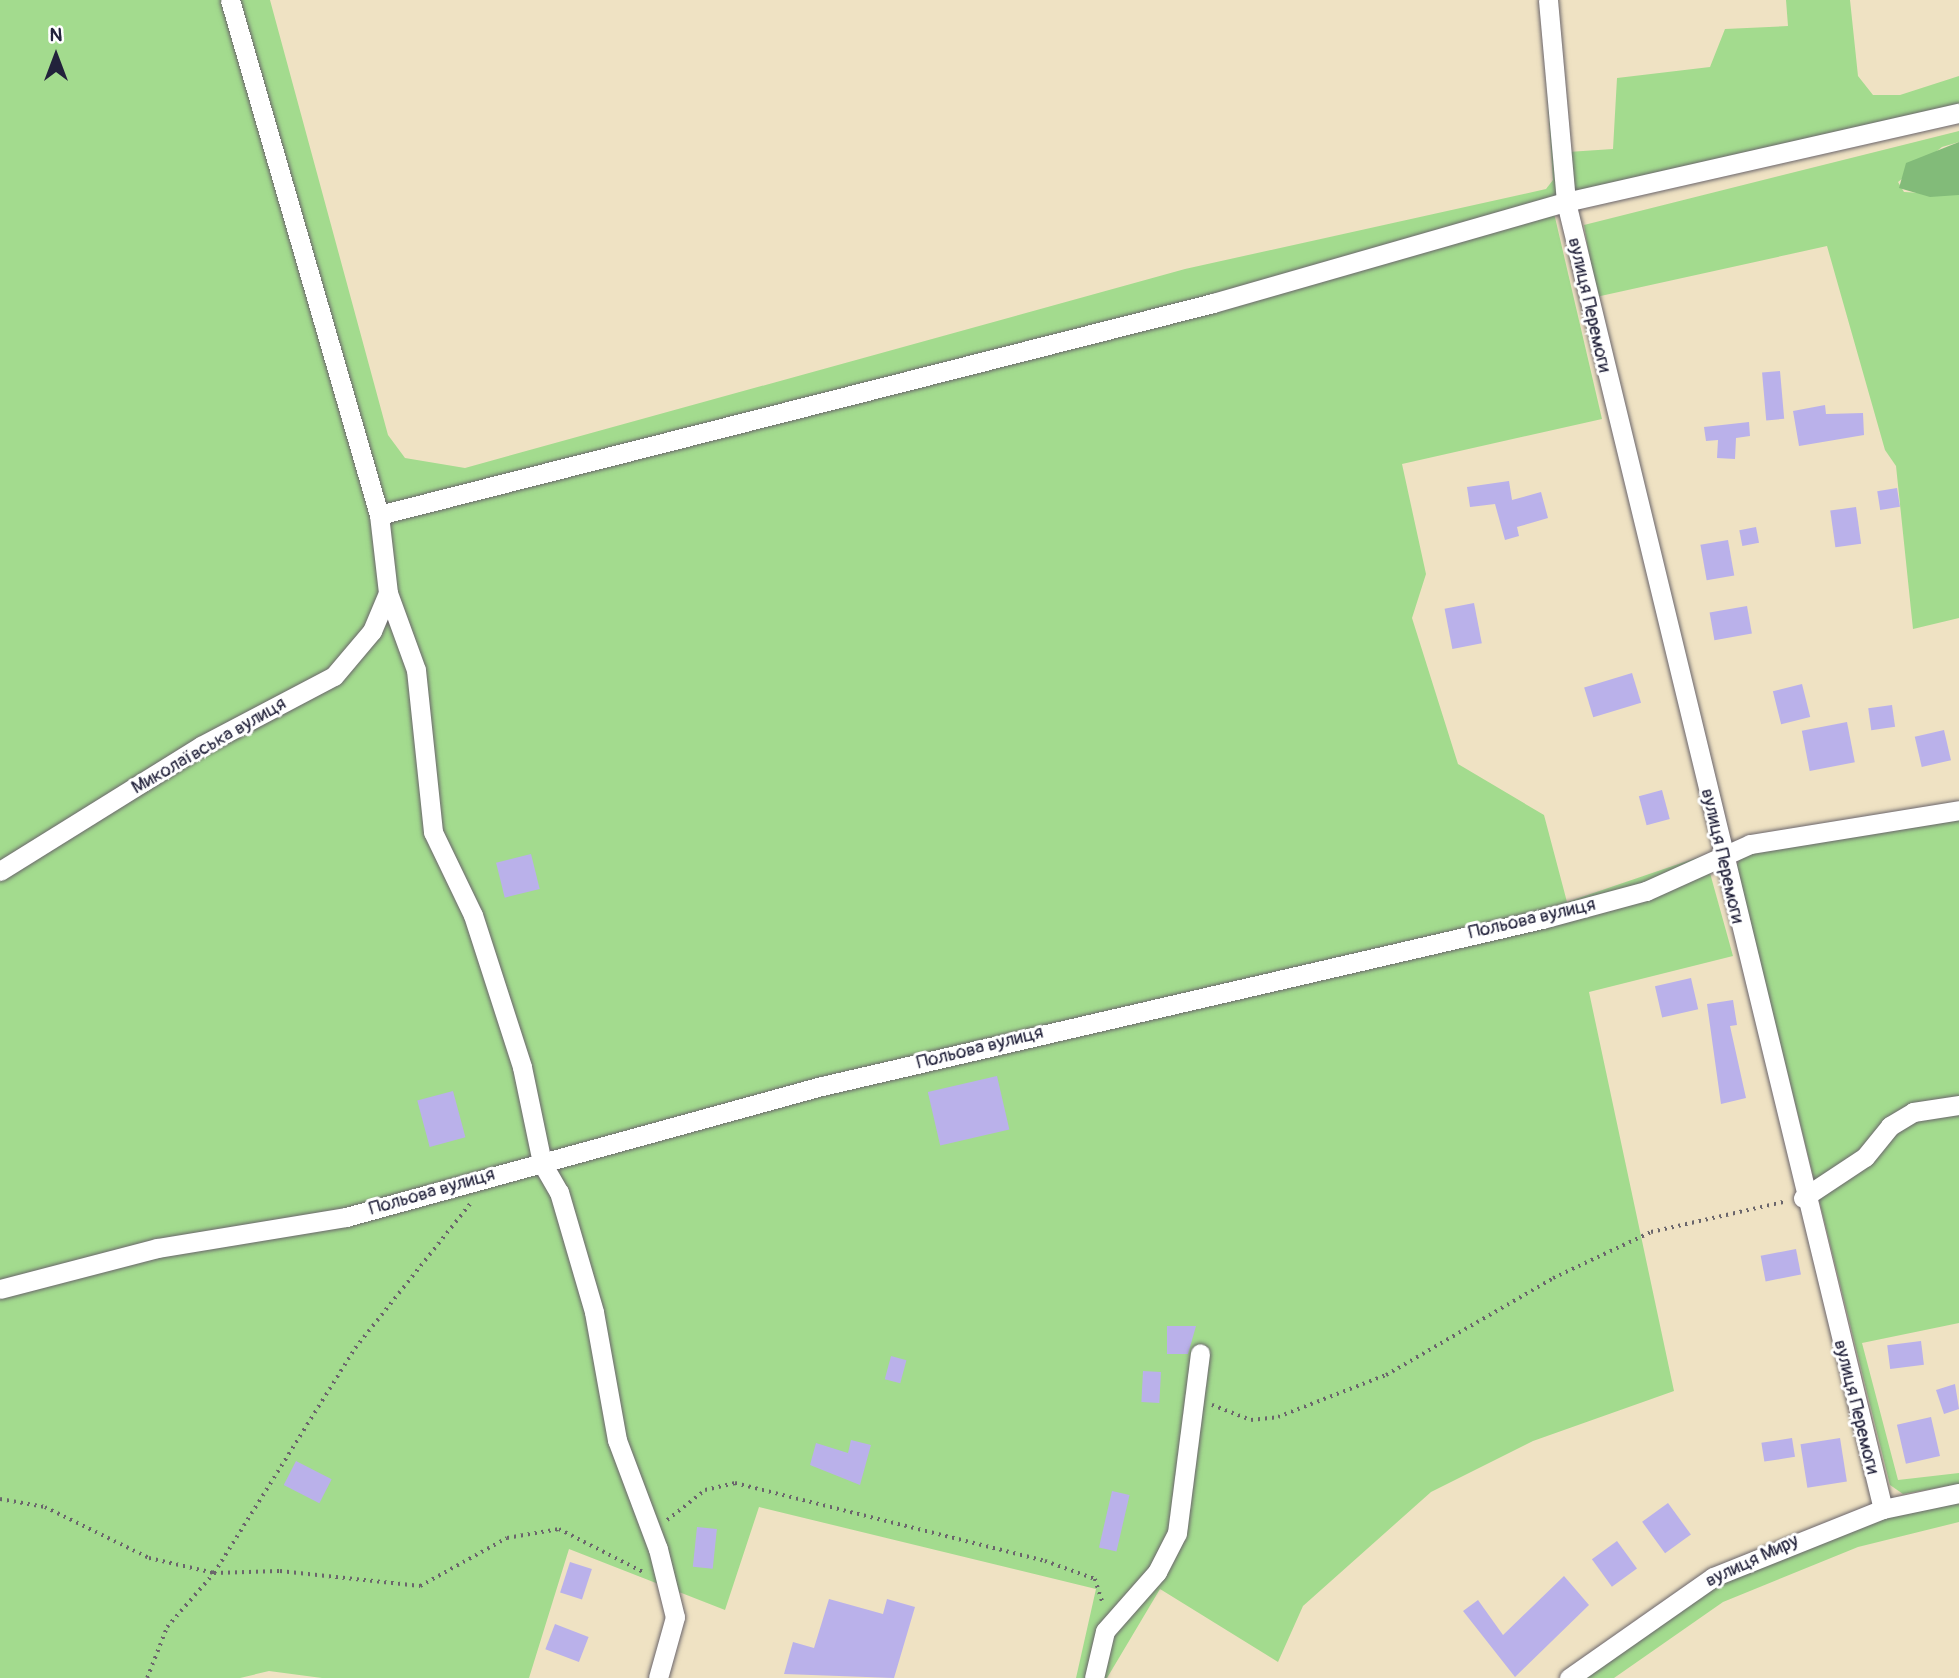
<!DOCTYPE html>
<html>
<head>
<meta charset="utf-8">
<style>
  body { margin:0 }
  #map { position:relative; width:1959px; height:1678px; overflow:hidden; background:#efe2c3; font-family:Pangolin,sans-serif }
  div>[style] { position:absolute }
  .green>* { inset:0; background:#a3db8e }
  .forest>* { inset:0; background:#82bb79 }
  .building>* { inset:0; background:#bab1ea; transform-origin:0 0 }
  .path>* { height:3.5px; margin-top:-1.75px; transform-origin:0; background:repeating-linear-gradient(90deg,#6a656b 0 2px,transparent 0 7px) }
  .roads { filter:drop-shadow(0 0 2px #6a656b) drop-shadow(0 0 2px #6a656b) }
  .street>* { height:19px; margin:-9.5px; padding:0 9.5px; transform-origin:9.5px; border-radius:9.5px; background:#fff }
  span { translate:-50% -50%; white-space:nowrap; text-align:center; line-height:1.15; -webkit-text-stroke:6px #fff; paint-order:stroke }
  .street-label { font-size:19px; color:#22223b }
  .north { position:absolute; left:21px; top:21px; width:70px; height:70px; -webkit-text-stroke:5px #fff; paint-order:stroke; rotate:0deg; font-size:19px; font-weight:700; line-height:28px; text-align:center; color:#22223b }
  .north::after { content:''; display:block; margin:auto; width:24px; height:32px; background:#22223b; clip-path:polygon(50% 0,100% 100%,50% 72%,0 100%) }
</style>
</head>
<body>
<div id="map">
  <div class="green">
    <div style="clip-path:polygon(0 0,270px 0,388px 435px,405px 458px,465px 468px,1185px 269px,1546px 189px,1553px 180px,1541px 0,1568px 152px,1613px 149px,1617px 78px,1710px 67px,1725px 29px,1788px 26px,1786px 0,1850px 0,1858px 76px,1873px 95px,1900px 95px,1959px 76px,1959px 109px,1554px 213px,1602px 419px,1402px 464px,1426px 574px,1412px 618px,1458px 764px,1544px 815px,1567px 902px,1705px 855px,1733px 956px,1589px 992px,1674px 1391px,1533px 1441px,1431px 1492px,1303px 1606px,1278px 1662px,1160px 1589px,1107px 1678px,1076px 1678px,1096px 1589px,759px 1507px,725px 1610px,569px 1549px,529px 1678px,322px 1678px,269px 1671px,240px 1678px,0 1678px)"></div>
    <div style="clip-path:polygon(1959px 131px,1959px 142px,1942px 147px,1898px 182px,1904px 192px,1959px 195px,1959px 618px,1913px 629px,1896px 466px,1885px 450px,1827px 246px,1596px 297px,1584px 225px)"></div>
    <div style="clip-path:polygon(1959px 816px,1959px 1323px,1862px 1343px,1898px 1480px,1959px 1473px,1959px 1484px,1903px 1494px,1890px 1485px,1736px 866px,1744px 852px)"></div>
    <div style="clip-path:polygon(1959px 1502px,1959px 1522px,1858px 1547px,1723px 1602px,1614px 1678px,1583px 1678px,1728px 1577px,1887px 1516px)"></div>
  </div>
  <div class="forest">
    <div style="clip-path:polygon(1959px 142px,1959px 195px,1930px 197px,1899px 188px,1906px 163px)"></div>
  </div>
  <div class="building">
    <div style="left:1780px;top:371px;width:48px;height:18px;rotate:85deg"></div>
    <div style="clip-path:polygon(1825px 405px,1826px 414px,1863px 413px,1864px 435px,1799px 446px,1793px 411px)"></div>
    <div style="clip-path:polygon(1749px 422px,1750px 436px,1736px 438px,1735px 459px,1717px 458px,1718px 440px,1706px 441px,1704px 427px)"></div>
    <div style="clip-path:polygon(1509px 481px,1512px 500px,1541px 492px,1548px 518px,1517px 527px,1519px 536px,1505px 540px,1495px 504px,1470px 507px,1467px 487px)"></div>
    <div style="left:1897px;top:488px;width:19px;height:20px;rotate:81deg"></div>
    <div style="left:1856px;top:507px;width:37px;height:26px;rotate:82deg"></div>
    <div style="left:1756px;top:527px;width:16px;height:17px;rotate:79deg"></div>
    <div style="left:1728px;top:540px;width:36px;height:28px;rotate:80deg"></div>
    <div style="left:1474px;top:603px;width:41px;height:30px;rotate:79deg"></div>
    <div style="left:1747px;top:606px;width:28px;height:38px;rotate:80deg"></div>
    <div style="left:1632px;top:673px;width:31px;height:50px;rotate:73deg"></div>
    <div style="left:1802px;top:684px;width:34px;height:30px;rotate:76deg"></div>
    <div style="left:1892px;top:705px;width:22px;height:24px;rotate:82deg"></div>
    <div style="left:1847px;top:722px;width:41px;height:46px;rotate:79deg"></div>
    <div style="left:1944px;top:730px;width:31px;height:30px;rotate:77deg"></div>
    <div style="left:1662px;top:790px;width:30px;height:24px;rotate:75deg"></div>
    <div style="left:531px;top:854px;width:36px;height:36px;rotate:76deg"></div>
    <div style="left:1691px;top:978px;width:32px;height:37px;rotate:77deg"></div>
    <div style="clip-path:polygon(1733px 1000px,1737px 1025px,1730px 1026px,1746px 1098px,1721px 1104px,1707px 1004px)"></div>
    <div style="left:997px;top:1076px;width:55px;height:71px;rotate:77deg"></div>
    <div style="left:453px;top:1091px;width:48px;height:37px;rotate:75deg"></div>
    <div style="left:1796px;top:1249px;width:26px;height:36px;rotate:79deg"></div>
    <div style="clip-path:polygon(1167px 1326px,1196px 1326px,1188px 1354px,1167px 1354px)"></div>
    <div style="left:1921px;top:1341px;width:24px;height:34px;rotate:83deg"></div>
    <div style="left:891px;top:1356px;width:16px;height:24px;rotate:15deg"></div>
    <div style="left:1143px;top:1371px;width:18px;height:31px;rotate:3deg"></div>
    <div style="clip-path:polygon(1955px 1384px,1959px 1409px,1944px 1414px,1936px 1390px)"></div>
    <div style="left:1931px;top:1417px;width:40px;height:35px;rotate:77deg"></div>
    <div style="left:1792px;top:1438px;width:19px;height:31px;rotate:81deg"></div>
    <div style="left:1840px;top:1438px;width:44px;height:40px;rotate:81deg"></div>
    <div style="clip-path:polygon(851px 1440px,871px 1445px,860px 1485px,810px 1465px,816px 1443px,848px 1453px)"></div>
    <div style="left:296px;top:1461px;width:40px;height:27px;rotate:27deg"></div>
    <div style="left:1112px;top:1491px;width:18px;height:58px;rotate:13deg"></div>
    <div style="left:1668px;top:1503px;width:39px;height:32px;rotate:54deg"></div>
    <div style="left:697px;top:1527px;width:20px;height:40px;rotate:6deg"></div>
    <div style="left:1617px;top:1541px;width:34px;height:31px;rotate:54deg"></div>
    <div style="left:570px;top:1562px;width:23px;height:32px;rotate:18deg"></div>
    <div style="clip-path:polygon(1564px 1576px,1589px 1605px,1515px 1677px,1463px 1611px,1478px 1600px,1503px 1635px)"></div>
    <div style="clip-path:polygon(829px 1599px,883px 1614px,887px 1599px,915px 1607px,894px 1678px,784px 1674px,793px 1642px,814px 1648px)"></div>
    <div style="left:555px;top:1624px;width:36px;height:27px;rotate:21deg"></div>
  </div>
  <div class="path">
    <div style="left:1212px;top:1405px;width:42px;rotate:21deg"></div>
    <div style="left:1251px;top:1420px;width:27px;rotate:-6deg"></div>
    <div style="left:1278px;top:1417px;width:116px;rotate:-21.3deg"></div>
    <div style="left:1386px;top:1375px;width:193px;rotate:-30.1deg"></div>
    <div style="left:1553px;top:1278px;width:108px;rotate:-25.1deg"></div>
    <div style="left:1651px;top:1232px;width:139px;rotate:-12.8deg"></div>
    <div style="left:0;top:1499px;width:46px;rotate:10.1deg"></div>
    <div style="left:45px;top:1507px;width:116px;rotate:26.1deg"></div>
    <div style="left:149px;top:1558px;width:67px;rotate:13deg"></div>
    <div style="left:214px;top:1573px;width:266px;rotate:-57.9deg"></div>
    <div style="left:355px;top:1348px;width:184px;rotate:-51.4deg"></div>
    <div style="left:667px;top:1520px;width:48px;rotate:-38.3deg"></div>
    <div style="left:705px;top:1490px;width:31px;rotate:-13deg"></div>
    <div style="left:735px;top:1483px;width:320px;rotate:14.1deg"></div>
    <div style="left:1045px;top:1561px;width:53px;rotate:19.8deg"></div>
    <div style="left:1095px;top:1579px;width:25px;rotate:72deg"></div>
    <div style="left:147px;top:1678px;width:55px;rotate:-68.6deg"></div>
    <div style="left:167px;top:1627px;width:72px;rotate:-49deg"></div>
    <div style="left:214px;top:1573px;width:66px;rotate:-1.7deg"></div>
    <div style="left:280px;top:1571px;width:141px;rotate:6.1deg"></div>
    <div style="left:420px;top:1586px;width:99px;rotate:-28.9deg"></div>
    <div style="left:507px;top:1538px;width:53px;rotate:-9.8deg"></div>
    <div style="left:559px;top:1529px;width:94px;rotate:27.1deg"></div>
  </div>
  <div class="roads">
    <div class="street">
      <div style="left:230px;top:0;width:536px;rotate:73.86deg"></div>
      <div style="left:379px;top:515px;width:861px;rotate:-14.26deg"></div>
      <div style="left:1213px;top:303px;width:367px;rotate:-16deg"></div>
      <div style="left:1566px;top:202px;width:403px;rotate:-12.8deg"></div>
      <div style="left:1548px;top:0;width:203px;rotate:84.9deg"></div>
      <div style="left:1566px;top:202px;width:1345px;rotate:76.37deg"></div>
      <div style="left:379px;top:515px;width:79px;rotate:83.4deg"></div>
      <div style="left:388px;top:593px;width:82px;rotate:70deg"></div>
      <div style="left:416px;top:670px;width:163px;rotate:84deg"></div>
      <div style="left:433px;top:832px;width:92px;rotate:64.3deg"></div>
      <div style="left:473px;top:915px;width:160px;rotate:72.1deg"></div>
      <div style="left:522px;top:1067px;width:98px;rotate:78.2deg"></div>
      <div style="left:542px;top:1163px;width:34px;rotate:60deg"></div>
      <div style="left:559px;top:1192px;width:125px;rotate:73.7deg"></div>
      <div style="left:594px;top:1312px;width:130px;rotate:79.8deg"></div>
      <div style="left:617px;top:1440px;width:116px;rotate:69.4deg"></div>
      <div style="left:658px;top:1549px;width:70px;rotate:76deg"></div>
      <div style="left:675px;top:1617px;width:63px;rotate:105.6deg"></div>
      <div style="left:0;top:871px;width:237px;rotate:-31.9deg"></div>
      <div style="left:201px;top:746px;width:150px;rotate:-27.8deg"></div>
      <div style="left:334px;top:676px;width:59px;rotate:-49.8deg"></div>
      <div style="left:372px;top:631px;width:41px;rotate:-67.2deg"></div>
      <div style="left:1803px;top:1198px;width:74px;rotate:-33.5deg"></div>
      <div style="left:1865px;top:1157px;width:40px;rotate:-51deg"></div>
      <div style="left:1890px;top:1126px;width:27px;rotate:-31deg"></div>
      <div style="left:1913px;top:1112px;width:47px;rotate:-8.7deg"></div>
      <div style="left:0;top:1289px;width:162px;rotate:-14.6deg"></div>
      <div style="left:157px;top:1248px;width:192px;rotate:-9.3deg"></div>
      <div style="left:346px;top:1217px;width:494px;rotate:-15.4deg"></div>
      <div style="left:822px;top:1086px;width:739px;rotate:-13.06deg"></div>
      <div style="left:1542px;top:919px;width:108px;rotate:-15.1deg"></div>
      <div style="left:1646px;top:891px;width:114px;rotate:-24.3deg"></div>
      <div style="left:1750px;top:844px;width:212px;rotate:-9.2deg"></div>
      <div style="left:1094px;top:1678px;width:48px;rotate:-76.8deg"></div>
      <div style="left:1105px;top:1631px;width:79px;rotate:-48.6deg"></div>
      <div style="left:1157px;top:1572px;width:44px;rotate:-62.9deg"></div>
      <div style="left:1177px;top:1533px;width:181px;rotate:-82.7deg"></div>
      <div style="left:1569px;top:1678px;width:176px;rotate:-35deg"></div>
      <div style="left:1713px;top:1577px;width:183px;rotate:-21.8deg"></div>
      <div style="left:1883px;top:1509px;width:78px;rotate:-11.9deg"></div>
    </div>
  </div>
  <div class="street-label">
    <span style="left:1589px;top:305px;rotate:77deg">вулиця Перемоги</span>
    <span style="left:209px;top:746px;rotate:-30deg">Миколаївська вулиця</span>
    <span style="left:1722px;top:856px;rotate:77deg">вулиця Перемоги</span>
    <span style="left:1532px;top:919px;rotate:-13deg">Польова вулиця</span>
    <span style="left:980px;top:1048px;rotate:-14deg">Польова вулиця</span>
    <span style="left:432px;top:1192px;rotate:-16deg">Польова вулиця</span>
    <span style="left:1856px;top:1407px;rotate:76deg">вулиця Перемоги</span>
    <span style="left:1752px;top:1561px;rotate:-25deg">вулиця Миру</span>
  </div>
  <div class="north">N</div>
</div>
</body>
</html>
